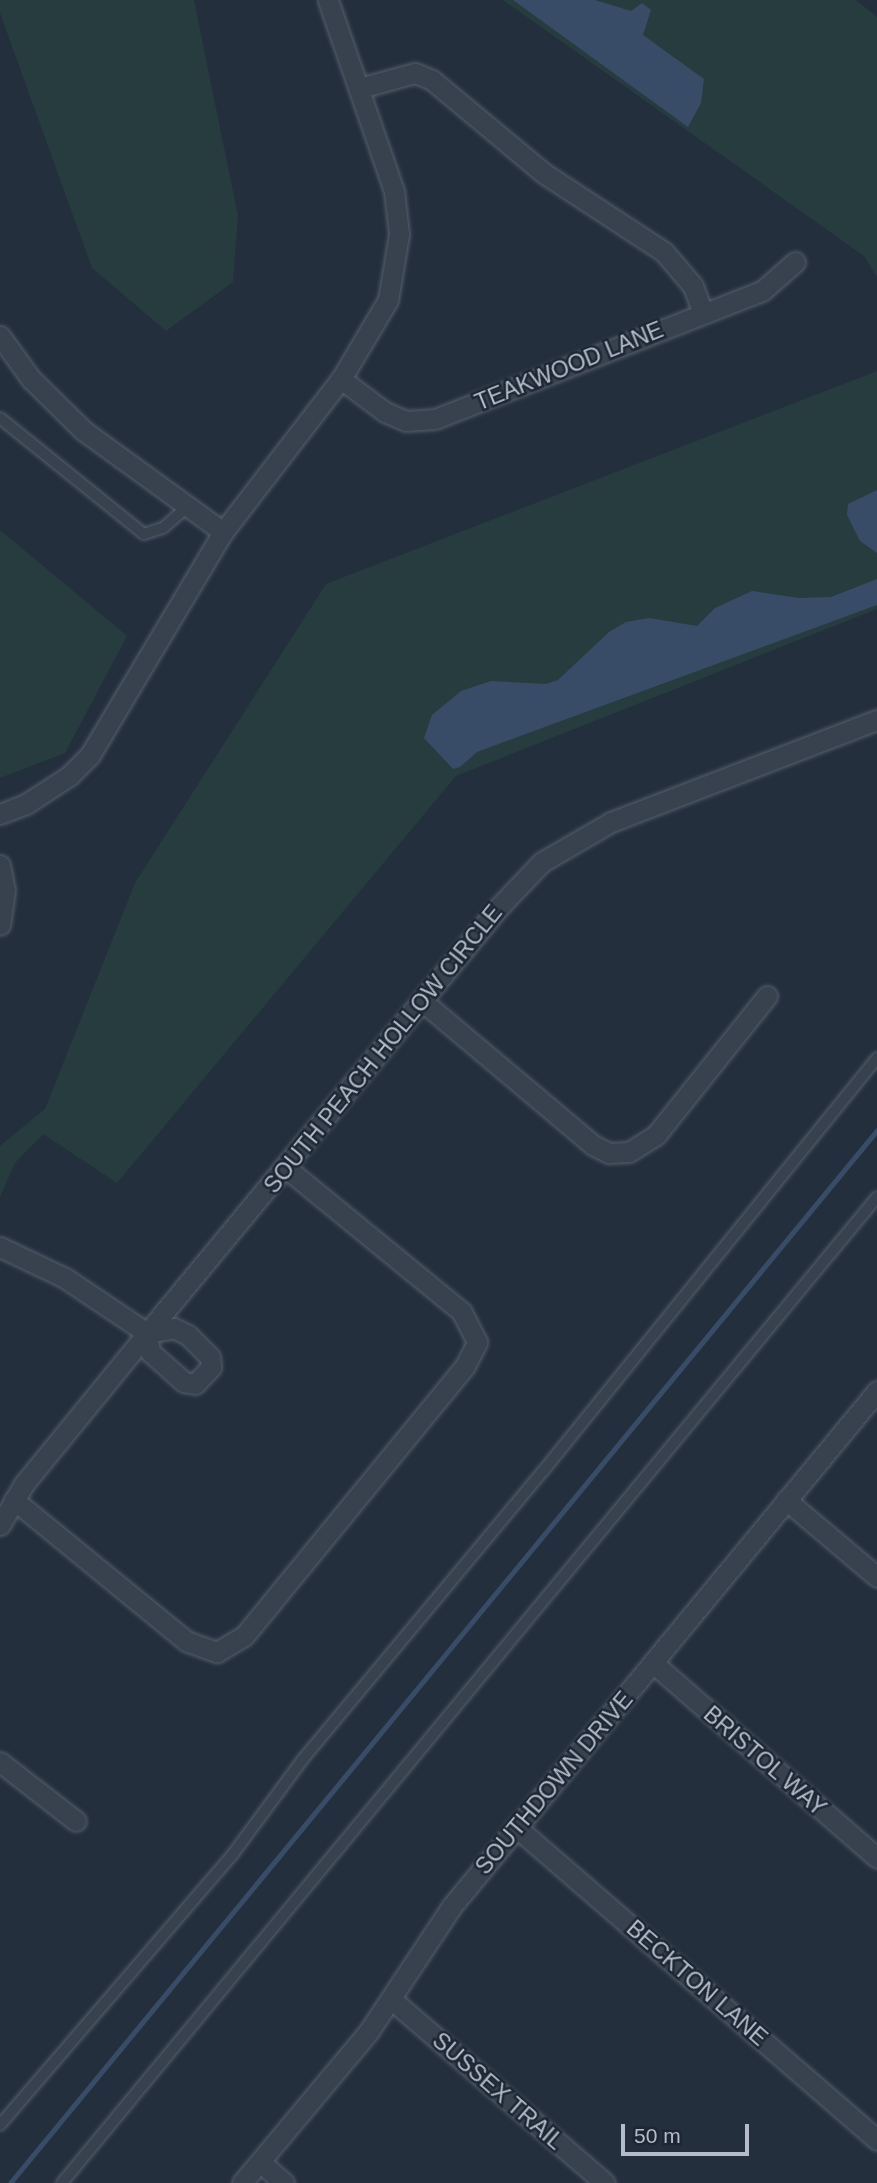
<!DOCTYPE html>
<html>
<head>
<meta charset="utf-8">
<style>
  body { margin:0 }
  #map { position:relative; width:877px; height:2183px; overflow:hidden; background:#242f3e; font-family:Helvetica,sans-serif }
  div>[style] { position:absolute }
  .green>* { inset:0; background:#263c3f }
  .water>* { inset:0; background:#394c67 }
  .stream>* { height:5px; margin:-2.5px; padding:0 2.5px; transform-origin:2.5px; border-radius:2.5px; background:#394c67 }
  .roads { filter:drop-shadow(0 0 2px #565f6c) drop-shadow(0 0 2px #565f6c) }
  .service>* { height:10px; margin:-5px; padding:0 5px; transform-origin:5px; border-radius:5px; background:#38414e }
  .minor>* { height:19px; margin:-9.5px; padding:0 9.5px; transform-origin:9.5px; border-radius:9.5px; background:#38414e }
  span { translate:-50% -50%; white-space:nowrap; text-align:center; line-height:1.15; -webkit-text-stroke:5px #1d2633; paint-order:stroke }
  .street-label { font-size:23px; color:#b4bcc9 }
  .scale { position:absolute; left:621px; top:2124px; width:128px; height:32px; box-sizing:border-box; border:4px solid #b4bcc9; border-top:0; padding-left:9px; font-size:21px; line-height:24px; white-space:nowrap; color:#b4bcc9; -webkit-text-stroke:5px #1d2633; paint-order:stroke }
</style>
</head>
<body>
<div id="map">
  <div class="green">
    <div style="clip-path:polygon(0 0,194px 0,238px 216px,233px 282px,166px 331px,92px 268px,0 13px)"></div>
    <div style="clip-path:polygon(503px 0,856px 0,877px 17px,877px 277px,864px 256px)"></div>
    <div style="clip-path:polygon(877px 371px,877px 609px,456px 776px,117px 1183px,43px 1134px,15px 1163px,0 1197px,0 1146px,45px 1109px,135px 883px,326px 584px)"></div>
    <div style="clip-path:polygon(0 530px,127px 636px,65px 753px,0 778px)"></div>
  </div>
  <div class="water">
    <div style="clip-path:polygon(513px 0,595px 0,631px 11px,642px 3px,651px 10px,643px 35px,704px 79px,701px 103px,688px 127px)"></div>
    <div style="clip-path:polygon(877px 490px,877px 553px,860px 541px,847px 515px,848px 504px)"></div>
    <div style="clip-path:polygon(877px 579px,877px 605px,477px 752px,460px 767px,453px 769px,424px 738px,432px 715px,461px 691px,491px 681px,546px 684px,558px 680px,609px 632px,626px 622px,649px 618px,697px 626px,715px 608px,752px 591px,799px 598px,831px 597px)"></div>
  </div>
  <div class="stream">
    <div style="left:10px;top:2183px;width:1364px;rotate:-50.53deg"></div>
  </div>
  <div class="roads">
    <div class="service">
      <div style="left:0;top:418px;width:185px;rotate:38.9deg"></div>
      <div style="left:144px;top:534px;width:20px;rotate:-18deg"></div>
      <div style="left:163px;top:528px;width:30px;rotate:-41deg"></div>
      <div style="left:0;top:2125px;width:357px;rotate:-49.3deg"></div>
      <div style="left:233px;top:1854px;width:118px;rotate:-53.6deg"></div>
      <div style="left:303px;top:1759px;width:376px;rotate:-50.2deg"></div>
      <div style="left:544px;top:1470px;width:530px;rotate:-51.05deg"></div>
      <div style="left:62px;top:2183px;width:1279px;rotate:-50.42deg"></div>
    </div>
    <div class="minor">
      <div style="left:360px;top:88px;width:57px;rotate:-15.3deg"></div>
      <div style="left:415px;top:73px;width:18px;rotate:22deg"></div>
      <div style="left:432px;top:80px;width:147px;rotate:39.8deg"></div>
      <div style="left:545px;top:174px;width:142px;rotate:33.2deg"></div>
      <div style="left:664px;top:252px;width:45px;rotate:49.5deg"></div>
      <div style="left:693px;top:286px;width:29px;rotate:70deg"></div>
      <div style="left:0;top:336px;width:53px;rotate:54.2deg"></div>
      <div style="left:31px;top:379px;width:74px;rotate:44.5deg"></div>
      <div style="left:84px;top:431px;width:172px;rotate:36deg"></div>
      <div style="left:341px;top:379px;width:55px;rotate:36.9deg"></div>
      <div style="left:385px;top:412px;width:23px;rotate:23deg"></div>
      <div style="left:406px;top:421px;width:29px;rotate:-4deg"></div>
      <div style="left:435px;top:419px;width:351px;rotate:-21.4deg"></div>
      <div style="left:762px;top:291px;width:44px;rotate:-41.3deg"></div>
      <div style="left:0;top:814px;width:28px;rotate:-21deg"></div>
      <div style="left:26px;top:804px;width:51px;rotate:-33.1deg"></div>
      <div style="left:69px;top:776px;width:30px;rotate:-45deg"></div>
      <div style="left:90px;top:755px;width:260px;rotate:-59.2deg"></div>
      <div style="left:223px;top:532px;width:193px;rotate:-52.4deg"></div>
      <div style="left:341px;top:379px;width:92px;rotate:-59.3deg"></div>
      <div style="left:388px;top:300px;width:67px;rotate:-80.5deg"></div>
      <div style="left:399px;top:234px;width:43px;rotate:-96.6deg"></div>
      <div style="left:394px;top:191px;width:202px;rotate:-109.1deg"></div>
      <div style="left:0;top:865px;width:25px;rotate:79deg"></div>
      <div style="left:5px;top:890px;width:35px;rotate:98deg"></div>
      <div style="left:422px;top:1001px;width:224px;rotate:40.1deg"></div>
      <div style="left:593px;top:1145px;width:18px;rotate:27deg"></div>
      <div style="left:609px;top:1153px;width:20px;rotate:-3deg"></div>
      <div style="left:629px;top:1152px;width:32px;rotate:-32deg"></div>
      <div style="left:656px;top:1135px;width:178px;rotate:-51.4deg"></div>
      <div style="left:0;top:1247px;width:72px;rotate:25.5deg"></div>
      <div style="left:65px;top:1278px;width:99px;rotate:33.9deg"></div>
      <div style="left:147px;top:1333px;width:27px;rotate:-10deg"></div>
      <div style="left:174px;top:1328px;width:16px;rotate:27deg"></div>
      <div style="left:188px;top:1335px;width:31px;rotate:45deg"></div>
      <div style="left:210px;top:1357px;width:10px;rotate:84deg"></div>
      <div style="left:211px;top:1367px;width:23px;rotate:133deg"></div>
      <div style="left:195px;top:1384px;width:11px;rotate:-170deg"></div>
      <div style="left:184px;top:1382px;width:45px;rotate:-138.6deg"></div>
      <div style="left:150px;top:1352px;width:19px;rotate:-99deg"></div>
      <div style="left:14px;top:1500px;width:222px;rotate:39.3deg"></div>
      <div style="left:186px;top:1641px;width:33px;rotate:20deg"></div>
      <div style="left:217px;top:1652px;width:31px;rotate:-31deg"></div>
      <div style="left:244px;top:1636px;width:349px;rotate:-50.7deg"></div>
      <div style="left:465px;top:1366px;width:27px;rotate:-63deg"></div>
      <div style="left:477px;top:1342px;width:34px;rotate:-117deg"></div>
      <div style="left:462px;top:1312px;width:227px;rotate:-140.7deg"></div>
      <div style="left:786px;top:1500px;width:119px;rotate:40.2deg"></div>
      <div style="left:0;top:1525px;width:48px;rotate:-59.7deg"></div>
      <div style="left:24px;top:1484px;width:195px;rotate:-50.8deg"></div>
      <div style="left:147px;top:1333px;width:553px;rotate:-50.43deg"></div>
      <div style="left:499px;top:907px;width:62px;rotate:-46.3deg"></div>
      <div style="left:542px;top:862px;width:80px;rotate:-30.1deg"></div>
      <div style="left:611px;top:822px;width:285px;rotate:-21deg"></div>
      <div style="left:653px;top:1663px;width:297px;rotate:41deg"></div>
      <div style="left:0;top:1762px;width:96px;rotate:37.8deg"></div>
      <div style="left:516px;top:1827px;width:478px;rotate:40.9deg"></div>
      <div style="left:391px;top:1999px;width:282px;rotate:40.7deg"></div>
      <div style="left:260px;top:2162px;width:32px;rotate:41deg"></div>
      <div style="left:242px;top:2183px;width:198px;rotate:-50.1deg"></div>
      <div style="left:369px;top:2031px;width:150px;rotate:-56.4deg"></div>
      <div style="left:452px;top:1906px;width:668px;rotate:-50.47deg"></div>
    </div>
  </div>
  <div class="street-label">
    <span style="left:569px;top:366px;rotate:-22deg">TEAKWOOD LANE</span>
    <span style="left:383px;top:1049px;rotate:-51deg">SOUTH PEACH HOLLOW CIRCLE</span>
    <span style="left:765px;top:1761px;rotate:41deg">BRISTOL WAY</span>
    <span style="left:554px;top:1783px;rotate:-50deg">SOUTHDOWN DRIVE</span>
    <span style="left:697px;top:1983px;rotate:41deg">BECKTON LANE</span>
    <span style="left:498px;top:2091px;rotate:41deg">SUSSEX TRAIL</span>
  </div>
  <div class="scale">50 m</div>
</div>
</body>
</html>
